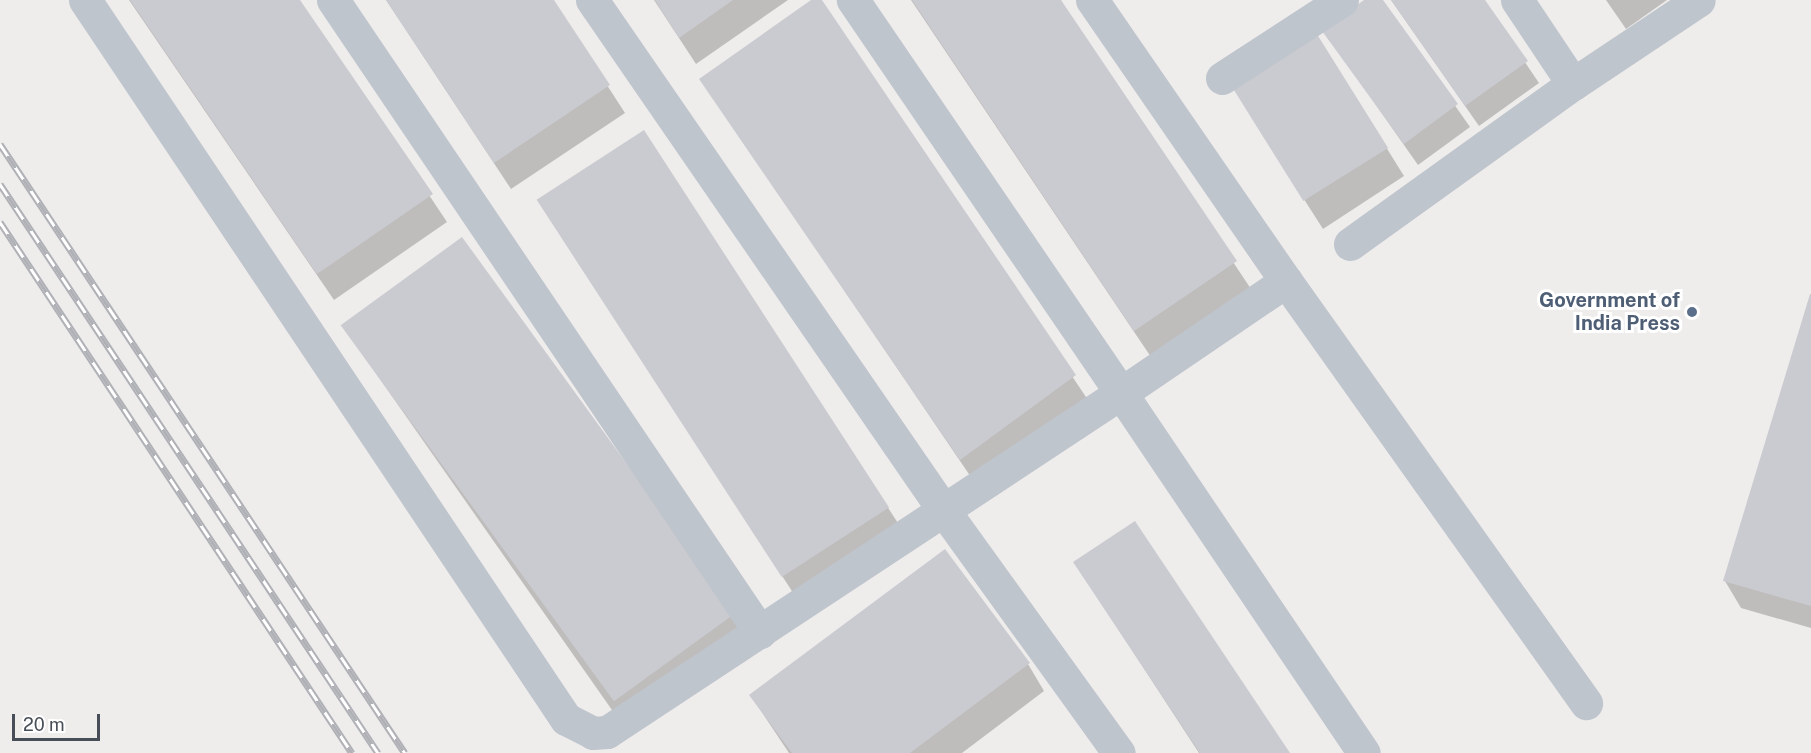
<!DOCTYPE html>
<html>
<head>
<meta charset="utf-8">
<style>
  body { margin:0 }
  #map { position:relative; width:1811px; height:753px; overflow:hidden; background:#efecec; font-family:"Public Sans",sans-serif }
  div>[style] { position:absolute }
  .shadow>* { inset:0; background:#0003; transform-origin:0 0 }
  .building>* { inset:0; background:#cacbd0; transform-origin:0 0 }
  .minor>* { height:33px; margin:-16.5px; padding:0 16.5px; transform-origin:16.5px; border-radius:16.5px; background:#bfc5cd }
  .rail>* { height:7px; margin-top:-3.5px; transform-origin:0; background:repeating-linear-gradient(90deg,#fff 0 14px,#afb1b6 0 28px); box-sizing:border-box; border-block:2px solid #afb1b6 }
  .dots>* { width:16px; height:16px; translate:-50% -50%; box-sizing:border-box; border:3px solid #fff; border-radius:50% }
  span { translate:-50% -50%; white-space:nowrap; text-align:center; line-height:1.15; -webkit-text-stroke:6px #fff; paint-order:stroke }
  .service-label { font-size:20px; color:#4e5e75; font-weight:700 }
  .right { translate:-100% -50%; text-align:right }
  .scale { position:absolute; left:12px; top:714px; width:88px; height:27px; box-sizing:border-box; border:3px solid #474e57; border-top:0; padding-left:8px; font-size:18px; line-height:21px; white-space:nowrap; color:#474e57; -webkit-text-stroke:4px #fff; paint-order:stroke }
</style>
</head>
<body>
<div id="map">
  <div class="shadow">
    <div style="clip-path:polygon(129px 0,299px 0,447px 222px,334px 300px)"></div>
    <div style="clip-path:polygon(386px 0,552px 0,625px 113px,511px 189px)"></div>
    <div style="clip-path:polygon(654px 0,788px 0,696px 64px)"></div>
    <div style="clip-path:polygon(813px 0,820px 0,1090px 403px,977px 486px,701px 79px)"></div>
    <div style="clip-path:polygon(911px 0,1059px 0,1251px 289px,1151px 357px)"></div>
    <div style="clip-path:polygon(1367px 0,1381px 0,1470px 127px,1418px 165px,1324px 31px)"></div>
    <div style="clip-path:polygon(1391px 0,1483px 0,1539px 83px,1479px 126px)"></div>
    <div style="clip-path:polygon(1606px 0,1667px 0,1626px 29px)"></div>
    <div style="clip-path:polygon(1315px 33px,1404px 176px,1323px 229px,1249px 113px)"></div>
    <div style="left:644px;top:132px;width:479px;height:126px;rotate:57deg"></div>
    <div style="clip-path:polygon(1811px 297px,1811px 628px,1741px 608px,1725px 581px)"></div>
    <div style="clip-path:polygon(342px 325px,731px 616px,747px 643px,626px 730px)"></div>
    <div style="clip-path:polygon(1075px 563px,1288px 753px,1199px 753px)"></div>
    <div style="clip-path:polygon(1028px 664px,1044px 691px,962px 753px,789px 753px,751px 696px)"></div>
  </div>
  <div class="building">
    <div style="clip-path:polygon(130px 0,300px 0,433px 194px,317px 274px)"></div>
    <div style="clip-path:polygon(386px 0,554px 0,610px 85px,494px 163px)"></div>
    <div style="clip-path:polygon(655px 0,733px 0,679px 38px)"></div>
    <div style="clip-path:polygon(811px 0,822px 0,1076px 375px,960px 460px,699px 79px)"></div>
    <div style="clip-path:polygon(912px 0,1061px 0,1237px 261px,1134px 331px)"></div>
    <div style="clip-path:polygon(1364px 0,1383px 0,1458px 104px,1404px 144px,1322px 31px)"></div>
    <div style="clip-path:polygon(1391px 0,1485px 0,1528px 61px,1465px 106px)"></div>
    <div style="left:1315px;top:31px;width:138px;height:100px;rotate:58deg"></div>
    <div style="left:644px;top:130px;width:450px;height:128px;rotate:57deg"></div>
    <div style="left:462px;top:237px;width:465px;height:150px;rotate:54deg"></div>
    <div style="clip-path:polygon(1810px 294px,1811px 294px,1811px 606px,1723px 581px)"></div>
    <div style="clip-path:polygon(1135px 521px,1290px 753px,1200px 753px,1073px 562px)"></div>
    <div style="clip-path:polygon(945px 549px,1030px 663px,910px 753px,792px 753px,749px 695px)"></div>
  </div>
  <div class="minor">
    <div style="left:85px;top:0;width:865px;rotate:56.22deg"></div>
    <div style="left:566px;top:719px;width:30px;rotate:27deg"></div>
    <div style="left:593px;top:733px;width:14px;rotate:-4deg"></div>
    <div style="left:607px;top:732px;width:616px;rotate:-33.41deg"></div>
    <div style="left:1121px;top:393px;width:476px;rotate:-124.3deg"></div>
    <div style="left:333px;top:0;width:763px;rotate:55.96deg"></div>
    <div style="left:592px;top:0;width:617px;rotate:55.43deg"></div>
    <div style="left:942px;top:508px;width:302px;rotate:54.2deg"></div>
    <div style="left:1092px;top:0;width:341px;rotate:55.4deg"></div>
    <div style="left:1286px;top:281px;width:199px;rotate:145.8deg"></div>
    <div style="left:1121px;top:393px;width:434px;rotate:56deg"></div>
    <div style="left:1517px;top:0;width:101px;rotate:56.3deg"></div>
    <div style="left:1222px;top:78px;width:143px;rotate:-33deg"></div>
    <div style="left:1350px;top:244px;width:274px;rotate:-35.7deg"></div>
    <div style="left:1573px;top:84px;width:151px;rotate:-33.7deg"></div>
    <div style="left:1286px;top:281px;width:518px;rotate:54.59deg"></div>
  </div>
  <div class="rail">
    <div style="left:0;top:144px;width:731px;rotate:56.38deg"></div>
    <div style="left:0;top:184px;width:683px;rotate:56.4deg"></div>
    <div style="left:0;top:222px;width:637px;rotate:56.46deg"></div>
  </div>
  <div class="dots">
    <div style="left:1692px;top:312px;background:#5c6f8a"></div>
  </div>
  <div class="service-label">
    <span class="right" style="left:1680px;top:312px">Government of<br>India Press</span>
  </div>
  <div class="scale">20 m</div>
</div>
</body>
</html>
